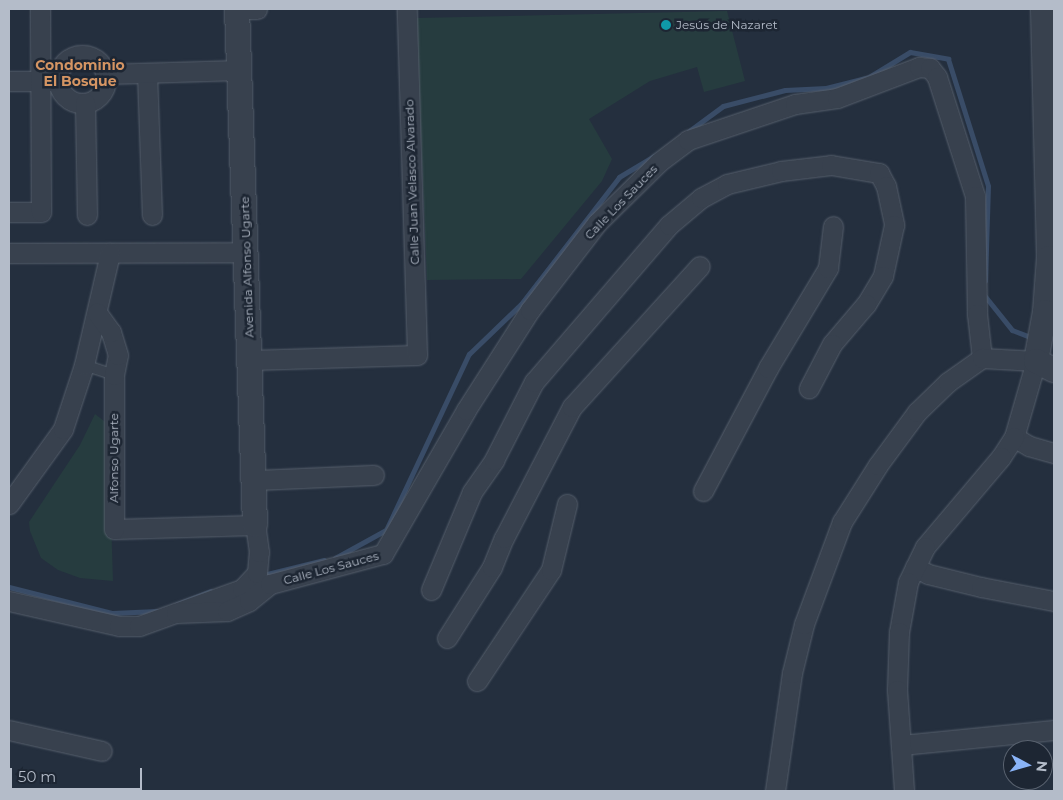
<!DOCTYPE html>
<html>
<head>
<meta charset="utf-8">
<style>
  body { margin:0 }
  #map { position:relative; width:1063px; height:800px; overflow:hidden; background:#242f3e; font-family:Montserrat,sans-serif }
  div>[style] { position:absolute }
  .green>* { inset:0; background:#263c3f }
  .stream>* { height:5px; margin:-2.5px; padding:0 2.5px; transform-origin:2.5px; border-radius:2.5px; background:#394c67 }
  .roads { filter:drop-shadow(0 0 1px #565f6c) drop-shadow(0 0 1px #565f6c) }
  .service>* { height:10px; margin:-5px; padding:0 5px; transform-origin:5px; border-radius:5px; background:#38414e }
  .minor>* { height:19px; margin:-9.5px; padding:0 9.5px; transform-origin:9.5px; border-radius:9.5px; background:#38414e }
  .minor>.ring { margin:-9.5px; padding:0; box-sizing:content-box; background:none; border:19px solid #38414e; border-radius:50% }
  .tertiary>* { height:24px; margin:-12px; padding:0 12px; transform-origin:12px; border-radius:12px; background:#38414e }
  .dots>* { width:14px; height:14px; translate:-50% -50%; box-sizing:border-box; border:2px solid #1d2633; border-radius:50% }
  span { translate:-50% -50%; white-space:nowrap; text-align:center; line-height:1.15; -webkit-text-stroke:5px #1d2633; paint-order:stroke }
  .poi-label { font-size:12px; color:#b4bcc9 }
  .left { translate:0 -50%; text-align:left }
  .street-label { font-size:12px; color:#b4bcc9 }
  .neighbourhood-label { font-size:14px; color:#d59563; font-weight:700 }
  .frame { position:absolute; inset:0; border:10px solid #b4bcc9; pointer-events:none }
  .north { position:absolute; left:1003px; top:740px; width:50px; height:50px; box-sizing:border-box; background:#1d2633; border:1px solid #59626f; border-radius:50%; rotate:96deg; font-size:14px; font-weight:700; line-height:20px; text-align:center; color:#b4bcc9 }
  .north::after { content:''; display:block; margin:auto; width:18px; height:22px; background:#8ab4f8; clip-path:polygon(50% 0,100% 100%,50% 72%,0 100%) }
  .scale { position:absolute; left:10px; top:768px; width:132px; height:22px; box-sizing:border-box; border:2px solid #b4bcc9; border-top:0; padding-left:6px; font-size:15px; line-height:18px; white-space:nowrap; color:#b4bcc9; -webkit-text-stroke:4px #1d2633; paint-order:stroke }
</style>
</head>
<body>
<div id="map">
  <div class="green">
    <div style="clip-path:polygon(727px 11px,745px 81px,704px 92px,697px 67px,650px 81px,589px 119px,612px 159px,602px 181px,521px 279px,427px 280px,416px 18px)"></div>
    <div style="clip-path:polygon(95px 414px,108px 424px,113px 581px,80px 578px,58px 570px,41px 558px,30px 531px,29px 522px,80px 445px)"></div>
  </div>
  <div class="stream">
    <div style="left:689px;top:131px;width:42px;rotate:-36.3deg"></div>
    <div style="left:723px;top:106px;width:64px;rotate:-14.5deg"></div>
    <div style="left:785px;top:90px;width:41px;rotate:-2.8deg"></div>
    <div style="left:826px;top:88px;width:44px;rotate:-14.3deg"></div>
    <div style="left:869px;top:77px;width:48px;rotate:-31.4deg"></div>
    <div style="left:910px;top:52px;width:39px;rotate:10deg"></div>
    <div style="left:948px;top:59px;width:133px;rotate:72.5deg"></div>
    <div style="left:988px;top:186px;width:95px;rotate:91.8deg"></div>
    <div style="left:984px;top:295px;width:45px;rotate:51.3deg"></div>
    <div style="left:1012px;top:330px;width:22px;rotate:21deg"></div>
    <div style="left:335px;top:558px;width:58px;rotate:-28.8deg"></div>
    <div style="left:386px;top:530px;width:195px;rotate:-64.8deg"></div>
    <div style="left:469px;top:354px;width:72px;rotate:-43.9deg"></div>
    <div style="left:521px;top:304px;width:160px;rotate:-52.3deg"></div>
    <div style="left:619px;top:177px;width:41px;rotate:-31deg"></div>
    <div style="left:259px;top:576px;width:67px;rotate:-13.8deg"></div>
    <div style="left:9px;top:587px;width:106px;rotate:14.2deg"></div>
    <div style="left:112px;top:613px;width:45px;rotate:-2.5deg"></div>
    <div style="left:177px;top:604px;width:36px;rotate:-21deg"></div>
  </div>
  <div class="roads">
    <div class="service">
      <div style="left:84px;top:365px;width:32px;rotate:18deg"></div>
    </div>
    <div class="minor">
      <div style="left:237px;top:9px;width:20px"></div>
      <div class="ring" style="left:58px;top:55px;width:29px;height:29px"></div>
      <div style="left:147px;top:73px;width:142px;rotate:88deg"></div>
      <div style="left:106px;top:74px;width:133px;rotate:-1.7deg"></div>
      <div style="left:9px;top:81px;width:42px"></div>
      <div style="left:85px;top:103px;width:112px;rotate:89deg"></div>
      <div style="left:9px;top:212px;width:32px"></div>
      <div style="left:41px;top:212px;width:203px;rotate:-90.3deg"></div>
      <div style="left:9px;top:253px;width:237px;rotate:-0.2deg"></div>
      <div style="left:250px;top:360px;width:167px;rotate:-1.7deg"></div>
      <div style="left:417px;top:355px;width:346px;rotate:-91.7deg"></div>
      <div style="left:1014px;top:437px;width:17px;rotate:31deg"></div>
      <div style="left:1029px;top:446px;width:26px;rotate:16deg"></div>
      <div style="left:254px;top:480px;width:120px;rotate:-2.4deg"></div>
      <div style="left:703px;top:491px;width:139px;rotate:-62.1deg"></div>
      <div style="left:768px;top:368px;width:117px;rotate:-59deg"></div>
      <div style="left:828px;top:268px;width:42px;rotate:-83.2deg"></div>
      <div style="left:9px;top:504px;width:92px;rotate:-54.2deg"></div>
      <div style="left:63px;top:429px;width:67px;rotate:-71.8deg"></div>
      <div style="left:84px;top:365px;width:115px;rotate:-76.9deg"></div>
      <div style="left:915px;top:567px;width:15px;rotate:28deg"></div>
      <div style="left:928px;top:574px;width:55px;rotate:13.8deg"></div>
      <div style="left:981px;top:587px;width:74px;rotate:10.9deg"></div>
      <div style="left:431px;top:590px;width:106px;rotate:-67.3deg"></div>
      <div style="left:472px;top:492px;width:39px;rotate:-55deg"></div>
      <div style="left:494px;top:460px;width:88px;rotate:-62.9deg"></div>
      <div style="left:534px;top:382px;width:207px;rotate:-49.3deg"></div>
      <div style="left:669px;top:225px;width:42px;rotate:-40.2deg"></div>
      <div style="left:701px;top:198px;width:30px;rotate:-28deg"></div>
      <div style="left:727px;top:184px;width:56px;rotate:-13.5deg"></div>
      <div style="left:781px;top:171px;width:50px;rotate:-6.8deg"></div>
      <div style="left:831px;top:165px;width:49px;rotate:9.5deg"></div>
      <div style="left:879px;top:173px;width:15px;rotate:62deg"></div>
      <div style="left:886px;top:186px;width:40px;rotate:78deg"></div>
      <div style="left:894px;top:225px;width:52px;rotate:102.2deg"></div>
      <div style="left:883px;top:276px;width:33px;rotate:121deg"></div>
      <div style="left:866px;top:304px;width:52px;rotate:130.4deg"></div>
      <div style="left:832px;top:344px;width:50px;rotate:117.6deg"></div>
      <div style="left:9px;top:601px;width:113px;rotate:12.8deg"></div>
      <div style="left:119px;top:626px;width:20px"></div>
      <div style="left:139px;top:626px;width:109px;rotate:-19.8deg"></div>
      <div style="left:242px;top:589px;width:22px;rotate:-47deg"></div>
      <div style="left:257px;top:573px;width:21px;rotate:-85deg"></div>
      <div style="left:259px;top:552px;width:27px;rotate:-98deg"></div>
      <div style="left:255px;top:525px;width:141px;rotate:178.4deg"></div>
      <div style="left:114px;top:529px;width:154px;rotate:-90deg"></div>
      <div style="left:114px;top:375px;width:20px;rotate:-79deg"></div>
      <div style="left:118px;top:355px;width:24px;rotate:-107deg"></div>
      <div style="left:111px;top:332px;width:24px;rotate:-126deg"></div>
      <div style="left:176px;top:613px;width:51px;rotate:-2.2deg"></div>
      <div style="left:227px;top:611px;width:24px;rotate:-24deg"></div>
      <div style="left:249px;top:601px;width:27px;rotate:-39deg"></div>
      <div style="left:270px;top:584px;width:117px;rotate:-14.9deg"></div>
      <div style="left:383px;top:554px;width:166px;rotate:-60deg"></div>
      <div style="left:466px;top:410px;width:119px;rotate:-57.4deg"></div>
      <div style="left:530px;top:310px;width:110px;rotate:-52.4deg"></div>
      <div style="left:597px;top:223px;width:87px;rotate:-44.5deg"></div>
      <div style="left:659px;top:162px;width:36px;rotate:-37deg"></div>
      <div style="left:688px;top:140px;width:113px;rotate:-18.6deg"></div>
      <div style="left:795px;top:104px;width:42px;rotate:-8.1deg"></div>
      <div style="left:837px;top:98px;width:88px;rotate:-20.7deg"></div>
      <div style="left:919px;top:67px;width:11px;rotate:5deg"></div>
      <div style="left:930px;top:68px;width:11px;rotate:52deg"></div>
      <div style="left:937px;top:77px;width:125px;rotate:72.3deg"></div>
      <div style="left:975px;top:196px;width:118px;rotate:89deg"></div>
      <div style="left:977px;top:314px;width:44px;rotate:83.5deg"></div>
      <div style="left:447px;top:638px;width:84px;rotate:-57.6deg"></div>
      <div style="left:492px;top:567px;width:31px;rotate:-68deg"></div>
      <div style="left:504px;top:538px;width:148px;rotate:-62.6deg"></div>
      <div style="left:572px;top:407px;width:190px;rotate:-47.8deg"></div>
      <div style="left:477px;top:681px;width:133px;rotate:-56.3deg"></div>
      <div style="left:551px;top:570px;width:68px;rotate:-76.4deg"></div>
      <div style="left:9px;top:730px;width:95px;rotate:12.7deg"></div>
      <div style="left:901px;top:745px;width:154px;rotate:-5.6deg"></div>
      <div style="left:775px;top:791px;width:119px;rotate:-81.8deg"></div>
      <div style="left:792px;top:673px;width:50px;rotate:-76.2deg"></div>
      <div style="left:804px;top:624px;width:109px;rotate:-69.6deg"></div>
      <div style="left:842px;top:522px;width:67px;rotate:-57.7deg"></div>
      <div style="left:878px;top:465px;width:66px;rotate:-53.7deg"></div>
      <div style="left:917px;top:412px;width:43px;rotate:-44.1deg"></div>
      <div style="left:948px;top:382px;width:42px;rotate:-35.2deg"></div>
      <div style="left:982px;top:358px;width:54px;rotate:3.2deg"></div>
      <div style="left:1036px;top:361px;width:79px;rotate:106.1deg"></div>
      <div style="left:1014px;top:437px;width:24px;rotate:123deg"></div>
      <div style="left:1001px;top:457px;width:118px;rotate:130.2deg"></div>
      <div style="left:925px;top:547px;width:39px;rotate:116deg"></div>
      <div style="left:908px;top:582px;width:51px;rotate:100.2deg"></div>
      <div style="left:899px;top:632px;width:58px;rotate:92deg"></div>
      <div style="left:897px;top:690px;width:101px;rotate:86deg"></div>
    </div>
    <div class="tertiary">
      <div style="left:237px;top:9px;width:516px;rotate:88deg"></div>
      <div style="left:1043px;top:9px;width:249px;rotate:88.6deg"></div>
      <div style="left:1049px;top:258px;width:54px;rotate:94.2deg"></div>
      <div style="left:1045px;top:312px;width:50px;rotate:100.4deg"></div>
      <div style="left:1036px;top:361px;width:20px;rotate:27deg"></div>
    </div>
  </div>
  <div class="dots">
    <div style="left:666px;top:25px;background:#0f9aa8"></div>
  </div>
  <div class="poi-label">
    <span class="left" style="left:676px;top:25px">Jesús de Nazaret</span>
  </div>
  <div class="street-label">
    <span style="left:412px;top:182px;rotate:-92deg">Calle Juan Velasco Alvarado</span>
    <span style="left:621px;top:202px;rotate:-46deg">Calle Los Sauces</span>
    <span style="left:247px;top:267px;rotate:-92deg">Avenida Alfonso Ugarte</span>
    <span style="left:114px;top:458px;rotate:-90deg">Alfonso Ugarte</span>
    <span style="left:331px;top:568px;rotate:-15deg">Calle Los Sauces</span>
  </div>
  <div class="neighbourhood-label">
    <span style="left:80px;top:73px">Condominio<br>El Bosque</span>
  </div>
  <div class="frame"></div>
  <div class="north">N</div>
  <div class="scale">50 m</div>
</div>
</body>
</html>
